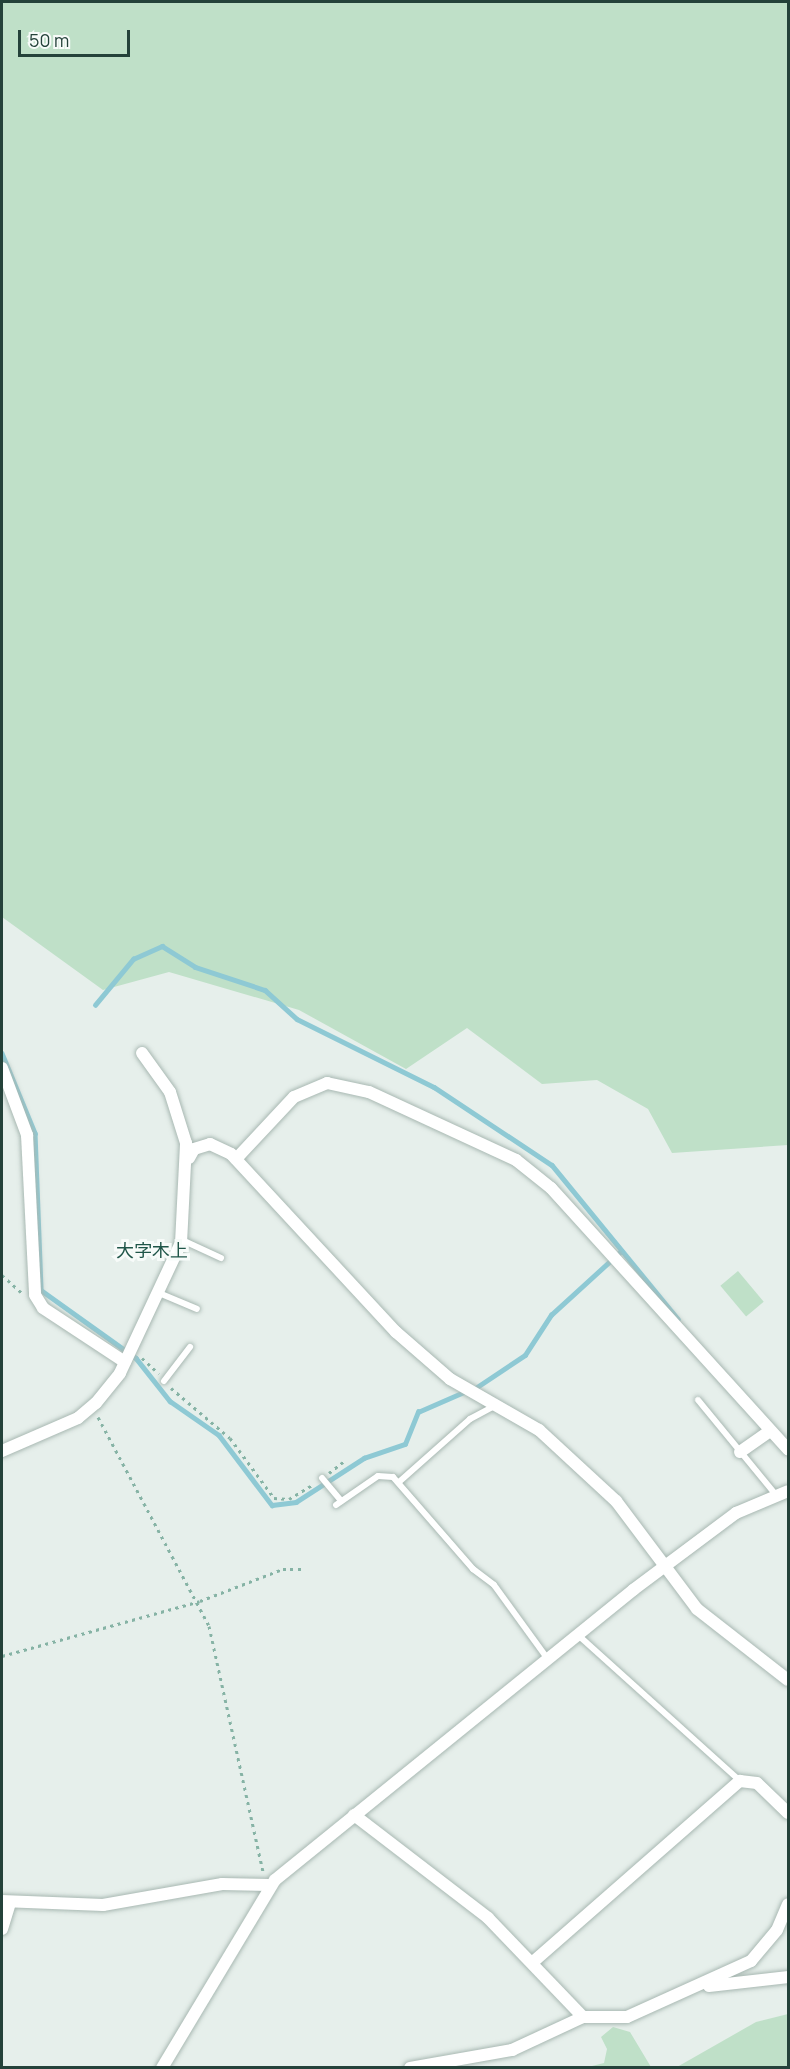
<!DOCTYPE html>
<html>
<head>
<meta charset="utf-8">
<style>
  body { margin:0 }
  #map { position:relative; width:790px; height:2069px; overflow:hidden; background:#e6efeb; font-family:Manrope,"Noto Sans JP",sans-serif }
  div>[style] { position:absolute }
  .green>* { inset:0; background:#bfe0c8; transform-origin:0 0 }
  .stream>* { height:4.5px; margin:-2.25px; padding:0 2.25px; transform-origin:2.25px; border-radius:2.25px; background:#8ec9d4 }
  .path>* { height:3px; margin-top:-1.5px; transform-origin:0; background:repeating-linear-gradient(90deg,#86b3a5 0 3px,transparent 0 7.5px) }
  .roads { filter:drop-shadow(0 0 2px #a8b8b2) drop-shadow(0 0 2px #a8b8b2) }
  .lane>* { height:6px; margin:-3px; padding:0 3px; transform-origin:3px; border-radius:3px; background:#fff }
  .street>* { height:12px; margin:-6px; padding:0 6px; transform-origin:6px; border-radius:6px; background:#fff }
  span { translate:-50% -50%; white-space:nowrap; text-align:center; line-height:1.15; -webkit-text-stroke:6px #f7fbf9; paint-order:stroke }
  .quarter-label { font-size:18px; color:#1f5548 }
  .frame { position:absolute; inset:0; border:3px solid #24423a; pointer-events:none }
  .scale { position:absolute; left:18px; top:30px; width:112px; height:27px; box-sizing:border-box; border:3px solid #24423a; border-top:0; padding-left:8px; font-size:18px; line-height:21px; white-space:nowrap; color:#24423a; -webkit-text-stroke:4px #f7fbf9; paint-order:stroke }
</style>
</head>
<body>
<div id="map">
  <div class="green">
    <div style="clip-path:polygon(2px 2px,788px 2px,788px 1145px,672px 1153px,648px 1109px,597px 1080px,542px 1084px,467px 1028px,406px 1069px,299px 1010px,169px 972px,103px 990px,2px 917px)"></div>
    <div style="left:738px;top:1271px;width:40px;height:23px;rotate:50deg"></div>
    <div style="clip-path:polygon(788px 2014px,788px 2067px,677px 2067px,756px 2022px)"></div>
    <div style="clip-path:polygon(613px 2027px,630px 2032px,651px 2067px,588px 2067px,604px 2063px,607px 2049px,601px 2037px)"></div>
  </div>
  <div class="stream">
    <div style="left:95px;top:1005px;width:60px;rotate:-50.4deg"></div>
    <div style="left:133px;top:959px;width:32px;rotate:-24deg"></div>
    <div style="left:162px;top:946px;width:39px;rotate:32deg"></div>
    <div style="left:195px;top:967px;width:74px;rotate:18.2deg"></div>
    <div style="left:265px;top:990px;width:43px;rotate:42.2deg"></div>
    <div style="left:297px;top:1019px;width:153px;rotate:26.4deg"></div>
    <div style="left:434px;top:1087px;width:141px;rotate:33.5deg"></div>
    <div style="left:552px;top:1165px;width:199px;rotate:50.7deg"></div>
    <div style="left:2px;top:1053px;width:87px;rotate:67.6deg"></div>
    <div style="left:35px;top:1133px;width:157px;rotate:87.8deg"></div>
    <div style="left:41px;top:1290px;width:117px;rotate:35.6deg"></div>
    <div style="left:136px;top:1358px;width:55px;rotate:51.7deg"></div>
    <div style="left:170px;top:1401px;width:60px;rotate:34.8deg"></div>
    <div style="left:219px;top:1435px;width:88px;rotate:52.9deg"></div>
    <div style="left:272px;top:1505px;width:24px;rotate:-7deg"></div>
    <div style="left:296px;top:1502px;width:81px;rotate:-32.9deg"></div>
    <div style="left:364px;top:1458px;width:43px;rotate:-18.9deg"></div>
    <div style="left:405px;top:1444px;width:35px;rotate:-68deg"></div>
    <div style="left:418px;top:1412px;width:52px;rotate:-23.6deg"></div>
    <div style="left:474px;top:1389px;width:61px;rotate:-33.7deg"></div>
    <div style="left:525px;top:1355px;width:48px;rotate:-57deg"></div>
    <div style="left:551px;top:1315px;width:95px;rotate:-42.4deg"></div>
  </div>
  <div class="path">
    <div style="left:2px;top:1275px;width:27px;rotate:42deg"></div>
    <div style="left:142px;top:1358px;width:23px;rotate:43deg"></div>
    <div style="left:171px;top:1388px;width:77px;rotate:40.3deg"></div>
    <div style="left:230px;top:1438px;width:74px;rotate:53.7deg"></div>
    <div style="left:274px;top:1498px;width:15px;rotate:4deg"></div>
    <div style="left:289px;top:1499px;width:29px;rotate:-31deg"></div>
    <div style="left:98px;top:1417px;width:237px;rotate:62deg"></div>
    <div style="left:209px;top:1626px;width:251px;rotate:77.6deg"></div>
    <div style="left:329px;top:1473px;width:18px;rotate:-38deg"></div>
    <div style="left:2px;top:1656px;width:205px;rotate:-15.5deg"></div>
    <div style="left:200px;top:1601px;width:89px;rotate:-21.1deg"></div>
    <div style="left:283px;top:1569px;width:21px"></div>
  </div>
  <div class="roads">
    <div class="lane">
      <div style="left:182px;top:1240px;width:43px;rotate:24.8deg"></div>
      <div style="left:159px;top:1293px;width:41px;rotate:22.8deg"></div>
      <div style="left:164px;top:1381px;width:43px;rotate:-52.6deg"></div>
      <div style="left:698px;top:1400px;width:123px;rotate:50.6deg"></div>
      <div style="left:322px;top:1478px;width:30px;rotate:50deg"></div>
      <div style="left:399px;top:1482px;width:95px;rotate:-41.6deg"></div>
      <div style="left:470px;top:1419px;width:30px;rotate:-28deg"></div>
      <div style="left:336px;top:1505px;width:51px;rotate:-34.6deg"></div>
      <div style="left:378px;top:1476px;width:15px;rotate:4deg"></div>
      <div style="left:393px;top:1477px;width:122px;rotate:49deg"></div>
      <div style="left:473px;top:1569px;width:26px;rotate:37deg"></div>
      <div style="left:494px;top:1585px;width:90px;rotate:54deg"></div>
      <div style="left:578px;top:1635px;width:218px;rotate:42deg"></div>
    </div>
    <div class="street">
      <div style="left:2px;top:1068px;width:72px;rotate:69.5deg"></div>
      <div style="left:27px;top:1135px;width:160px;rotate:87.1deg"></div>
      <div style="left:35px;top:1295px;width:15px;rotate:58deg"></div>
      <div style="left:43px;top:1308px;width:98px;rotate:33.4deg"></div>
      <div style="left:189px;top:1158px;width:10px;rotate:-61deg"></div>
      <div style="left:194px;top:1149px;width:17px;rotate:-17deg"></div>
      <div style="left:210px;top:1144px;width:23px;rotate:25deg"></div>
      <div style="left:231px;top:1154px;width:243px;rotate:47.2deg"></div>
      <div style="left:396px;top:1332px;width:72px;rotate:41deg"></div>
      <div style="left:450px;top:1379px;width:103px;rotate:29.8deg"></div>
      <div style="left:539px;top:1430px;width:105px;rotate:42.7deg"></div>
      <div style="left:616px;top:1501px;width:135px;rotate:53.1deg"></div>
      <div style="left:697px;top:1609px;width:115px;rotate:38deg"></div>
      <div style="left:236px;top:1159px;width:85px;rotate:-46.9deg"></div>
      <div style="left:294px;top:1097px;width:36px;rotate:-23deg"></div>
      <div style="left:327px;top:1083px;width:43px;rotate:12.1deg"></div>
      <div style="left:369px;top:1092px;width:162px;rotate:24.8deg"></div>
      <div style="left:516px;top:1160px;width:45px;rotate:38.7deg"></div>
      <div style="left:551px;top:1188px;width:353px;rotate:47.8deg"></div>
      <div style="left:2px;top:1451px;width:83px;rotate:-23.5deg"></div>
      <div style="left:78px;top:1418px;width:23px;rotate:-40deg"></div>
      <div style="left:96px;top:1403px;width:38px;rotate:-51deg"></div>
      <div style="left:120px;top:1373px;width:144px;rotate:-64.9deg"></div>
      <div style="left:181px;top:1243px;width:100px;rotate:-87.1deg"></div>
      <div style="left:186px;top:1143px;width:53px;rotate:-107.4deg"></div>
      <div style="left:170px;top:1092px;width:48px;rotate:-125.7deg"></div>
      <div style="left:740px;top:1452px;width:37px;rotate:-35deg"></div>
      <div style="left:354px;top:1815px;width:169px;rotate:37.5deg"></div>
      <div style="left:488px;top:1918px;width:137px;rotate:46.2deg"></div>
      <div style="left:2px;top:1901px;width:101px;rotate:2.3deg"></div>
      <div style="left:103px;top:1905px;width:121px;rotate:-10deg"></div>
      <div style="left:222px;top:1884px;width:47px;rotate:1.2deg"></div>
      <div style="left:2px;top:1929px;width:28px;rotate:-73deg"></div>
      <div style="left:533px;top:1962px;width:275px;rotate:-41.2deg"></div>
      <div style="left:740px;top:1781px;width:17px;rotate:7deg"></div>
      <div style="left:757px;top:1783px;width:43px;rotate:44.1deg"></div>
      <div style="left:709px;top:1986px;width:80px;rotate:-6.5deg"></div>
      <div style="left:162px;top:2068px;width:219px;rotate:-59deg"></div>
      <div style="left:275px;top:1880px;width:461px;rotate:-39deg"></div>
      <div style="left:633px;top:1590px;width:129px;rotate:-36.8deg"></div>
      <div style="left:736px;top:1513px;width:56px;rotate:-22.9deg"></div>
      <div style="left:410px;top:2068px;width:104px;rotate:-10deg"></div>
      <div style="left:512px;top:2050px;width:78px;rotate:-24.9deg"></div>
      <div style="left:583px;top:2017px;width:44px"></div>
      <div style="left:627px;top:2017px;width:136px;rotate:-24.3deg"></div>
      <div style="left:751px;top:1961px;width:40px;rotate:-50deg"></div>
      <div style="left:777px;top:1930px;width:28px;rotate:-67deg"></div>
    </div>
  </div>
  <div class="quarter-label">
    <span style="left:152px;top:1250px">大字木上</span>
  </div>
  <div class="frame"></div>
  <div class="scale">50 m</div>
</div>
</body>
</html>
